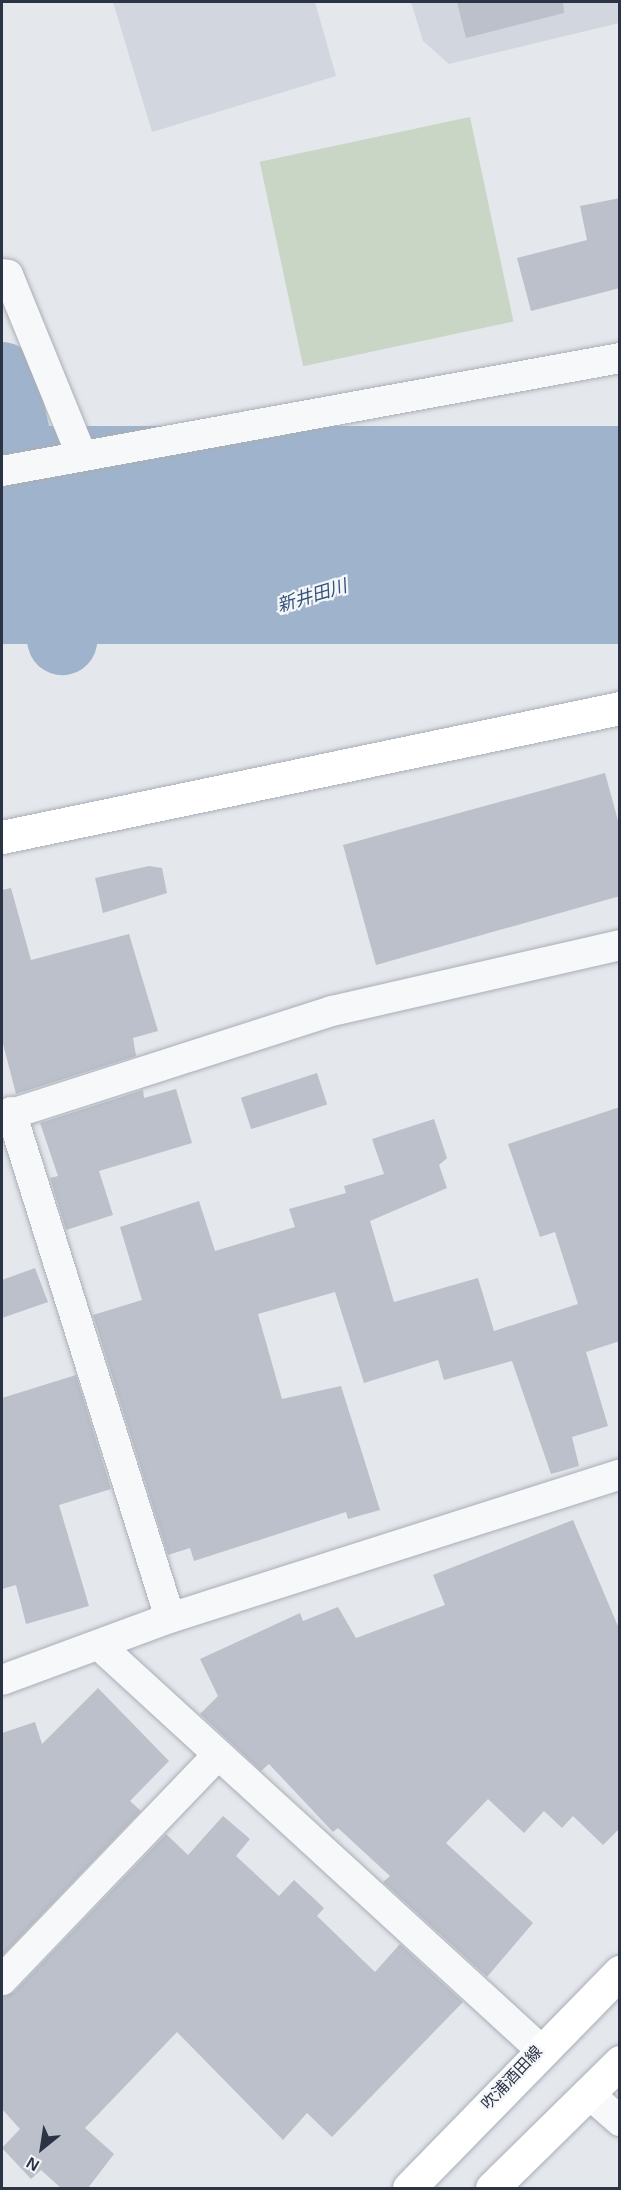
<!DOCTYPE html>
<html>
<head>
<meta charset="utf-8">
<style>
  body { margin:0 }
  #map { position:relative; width:621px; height:2190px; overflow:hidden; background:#e4e7ec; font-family:Helvetica,"Noto Sans JP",sans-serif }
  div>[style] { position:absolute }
  .built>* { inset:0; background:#d2d6de }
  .green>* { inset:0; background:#c9d6c5; transform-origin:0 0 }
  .water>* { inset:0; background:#9fb4cc; transform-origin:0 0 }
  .river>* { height:70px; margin:-35px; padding:0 35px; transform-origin:35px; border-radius:35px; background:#9fb4cc }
  .building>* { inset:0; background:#bbc0ca; transform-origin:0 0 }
  .roads { filter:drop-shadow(0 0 2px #a9aeb7) drop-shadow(0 0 2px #a9aeb7) }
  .street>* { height:30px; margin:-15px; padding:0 15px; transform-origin:15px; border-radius:15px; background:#f7f8fa }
  .secondary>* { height:33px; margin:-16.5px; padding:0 16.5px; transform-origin:16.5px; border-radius:16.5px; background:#fff }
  span { translate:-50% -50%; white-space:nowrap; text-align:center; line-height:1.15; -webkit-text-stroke:4.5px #f4f6f9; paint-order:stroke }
  .street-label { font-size:16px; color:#2b3445 }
  .water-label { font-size:18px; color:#34527a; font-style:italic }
  .frame { position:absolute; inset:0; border:3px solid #2b3445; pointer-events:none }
  .north { position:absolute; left:12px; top:2118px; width:60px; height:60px; -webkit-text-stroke:4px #f4f6f9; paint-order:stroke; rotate:210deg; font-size:16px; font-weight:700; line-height:24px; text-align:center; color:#2b3445 }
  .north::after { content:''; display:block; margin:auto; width:21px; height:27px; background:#2b3445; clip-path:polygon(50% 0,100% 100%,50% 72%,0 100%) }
</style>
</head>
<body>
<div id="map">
  <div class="built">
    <div style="clip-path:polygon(113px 2px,315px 2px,336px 76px,152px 132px)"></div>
    <div style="clip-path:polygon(411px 2px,619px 2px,619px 23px,449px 64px,423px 41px)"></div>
  </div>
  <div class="green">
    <div style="left:470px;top:117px;width:209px;height:215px;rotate:78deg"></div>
  </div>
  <div class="water">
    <div style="left:619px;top:426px;width:218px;height:630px;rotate:90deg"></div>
  </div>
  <div class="river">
    <div style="left:2px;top:377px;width:270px;rotate:77.1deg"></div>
  </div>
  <div class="building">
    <div style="clip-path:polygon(457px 2px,563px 2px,564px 13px,466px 38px)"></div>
    <div style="clip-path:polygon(620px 198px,620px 288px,531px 311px,517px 258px,587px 240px,580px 206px)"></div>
    <div style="clip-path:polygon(605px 773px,620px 828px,620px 896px,376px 965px,343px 845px)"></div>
    <div style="clip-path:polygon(149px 866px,162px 868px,167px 893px,103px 913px,95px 878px)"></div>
    <div style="clip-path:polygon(11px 888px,31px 960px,129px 934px,158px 1031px,133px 1038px,136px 1056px,16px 1094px,2px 1040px,2px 890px)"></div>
    <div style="left:317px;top:1073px;width:33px;height:80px;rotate:72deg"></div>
    <div style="clip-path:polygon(176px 1089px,192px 1143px,99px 1171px,113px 1215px,66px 1230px,50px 1178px,58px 1176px,40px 1123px,143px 1090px,144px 1098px)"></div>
    <div style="clip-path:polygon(620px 1107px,620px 1341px,586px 1352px,608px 1426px,572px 1437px,579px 1466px,551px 1474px,512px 1361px,444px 1380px,438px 1360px,364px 1383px,335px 1292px,258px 1314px,282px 1399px,341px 1386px,380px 1510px,348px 1519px,346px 1512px,194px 1561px,190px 1548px,168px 1555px,93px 1315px,142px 1300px,120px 1227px,199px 1201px,215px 1251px,295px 1227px,289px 1209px,346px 1193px,344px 1186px,384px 1174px,372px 1139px,434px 1119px,447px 1158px,439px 1165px,447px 1188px,370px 1221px,394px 1302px,478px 1278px,494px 1331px,578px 1304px,555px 1232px,540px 1237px,508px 1144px)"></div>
    <div style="clip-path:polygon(35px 1268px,48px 1302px,2px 1318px,2px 1280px)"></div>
    <div style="clip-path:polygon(76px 1375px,111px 1489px,59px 1505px,89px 1606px,26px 1624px,16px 1585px,2px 1589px,2px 1398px)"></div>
    <div style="clip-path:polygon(573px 1520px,620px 1631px,620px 1828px,603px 1845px,573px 1816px,562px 1828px,544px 1811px,524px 1833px,488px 1799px,446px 1843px,533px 1923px,487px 1977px,383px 1882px,390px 1876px,338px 1828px,333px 1832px,269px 1764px,261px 1771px,200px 1714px,218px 1696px,200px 1659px,300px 1613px,303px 1621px,338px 1607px,356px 1638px,445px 1605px,433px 1575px)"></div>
    <div style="clip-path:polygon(98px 1688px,169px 1761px,130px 1801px,141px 1811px,2px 1956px,2px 1733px,35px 1722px,42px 1744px)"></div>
    <div style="clip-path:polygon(223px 1816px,250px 1839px,236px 1856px,279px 1896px,294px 1880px,324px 1908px,317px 1916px,375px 1972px,400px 1944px,463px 2002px,332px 2137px,307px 2113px,283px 2140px,177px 2032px,85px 2128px,114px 2154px,88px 2188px,61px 2188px,41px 2170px,31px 2179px,2px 2148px,20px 2129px,2px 2109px,2px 1997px,14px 1992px,166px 1834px,188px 1855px)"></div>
  </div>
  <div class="roads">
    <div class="street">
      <div style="left:2px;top:274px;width:6px;rotate:9deg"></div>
      <div style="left:8px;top:275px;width:193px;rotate:67.8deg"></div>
      <div style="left:2px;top:471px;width:628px;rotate:-10.36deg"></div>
      <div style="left:11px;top:1112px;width:530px;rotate:72.56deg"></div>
      <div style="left:2px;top:1117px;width:347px;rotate:-17.8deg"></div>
      <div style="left:332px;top:1011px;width:295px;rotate:-12.9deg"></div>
      <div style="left:100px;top:1646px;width:597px;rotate:42.49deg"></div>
      <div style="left:2px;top:1680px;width:179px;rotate:-20.3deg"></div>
      <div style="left:170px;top:1618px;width:472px;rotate:-17.7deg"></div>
      <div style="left:2px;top:1980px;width:312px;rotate:-46.2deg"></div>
      <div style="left:588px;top:2093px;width:43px;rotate:41.2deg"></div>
    </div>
    <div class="secondary">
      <div style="left:2px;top:837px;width:631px;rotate:-11.79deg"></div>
      <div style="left:409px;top:2188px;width:302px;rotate:-45.7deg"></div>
      <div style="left:492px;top:2188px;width:180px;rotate:-44.5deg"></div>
    </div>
  </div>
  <div class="street-label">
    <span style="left:512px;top:2078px;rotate:-47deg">吹浦酒田線</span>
  </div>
  <div class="water-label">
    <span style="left:312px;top:596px;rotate:-17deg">新井田川</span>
  </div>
  <div class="frame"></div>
  <div class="north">N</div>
</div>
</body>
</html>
